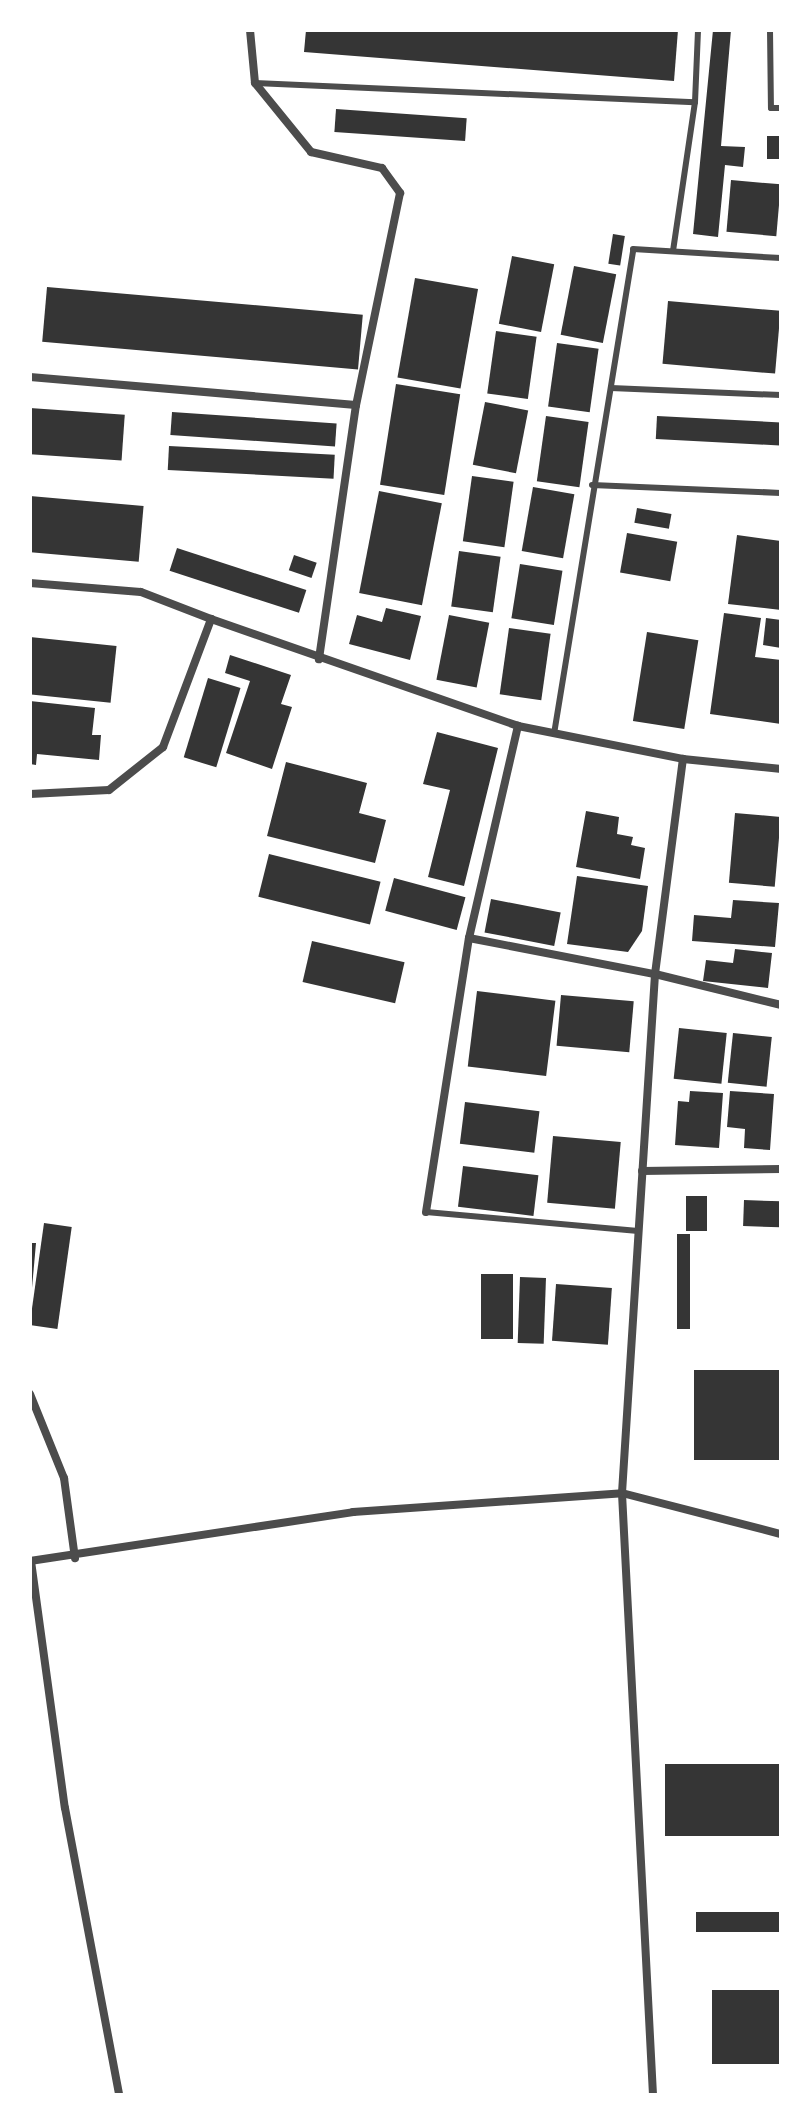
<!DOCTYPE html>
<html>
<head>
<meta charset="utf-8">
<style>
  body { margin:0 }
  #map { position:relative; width:811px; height:2125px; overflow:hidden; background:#fff; font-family:"Asap Condensed",sans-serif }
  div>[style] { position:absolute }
  .building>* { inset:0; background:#353535; transform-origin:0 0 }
  .service>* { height:6px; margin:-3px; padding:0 3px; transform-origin:3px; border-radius:3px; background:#4c4c4c }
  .minor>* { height:8px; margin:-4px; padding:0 4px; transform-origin:4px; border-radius:4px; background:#4c4c4c }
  span { translate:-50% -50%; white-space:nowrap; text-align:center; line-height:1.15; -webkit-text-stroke:8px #fff; paint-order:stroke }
  .frame { position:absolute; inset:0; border:32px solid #fff; pointer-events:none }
</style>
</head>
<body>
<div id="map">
  <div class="building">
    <div style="clip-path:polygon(306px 30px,678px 30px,674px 81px,304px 52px)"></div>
    <div style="clip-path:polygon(713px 30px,731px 30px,721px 146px,745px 147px,743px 167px,725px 165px,718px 237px,693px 234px)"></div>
    <div style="left:336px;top:109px;width:131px;height:23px;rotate:4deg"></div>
    <div style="left:767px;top:136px;width:14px;height:23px"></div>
    <div style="left:731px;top:180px;width:50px;height:52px;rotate:5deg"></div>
    <div style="left:613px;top:234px;width:12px;height:30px;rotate:9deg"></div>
    <div style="left:512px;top:256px;width:43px;height:69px;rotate:11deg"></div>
    <div style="left:574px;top:266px;width:43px;height:70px;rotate:11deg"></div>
    <div style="left:415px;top:278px;width:64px;height:101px;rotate:10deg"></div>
    <div style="left:47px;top:287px;width:317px;height:55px;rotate:5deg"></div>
    <div style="left:668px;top:301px;width:113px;height:63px;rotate:5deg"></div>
    <div style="left:496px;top:331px;width:41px;height:63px;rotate:8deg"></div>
    <div style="left:557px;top:343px;width:42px;height:64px;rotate:8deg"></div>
    <div style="left:396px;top:384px;width:65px;height:102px;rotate:9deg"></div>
    <div style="left:485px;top:402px;width:44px;height:64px;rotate:11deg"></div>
    <div style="left:30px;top:408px;width:95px;height:46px;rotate:4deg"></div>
    <div style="left:172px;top:412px;width:165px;height:23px;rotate:4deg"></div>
    <div style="left:546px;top:416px;width:43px;height:66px;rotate:8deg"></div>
    <div style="left:657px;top:416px;width:124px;height:23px;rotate:3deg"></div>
    <div style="left:169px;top:446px;width:166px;height:24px;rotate:3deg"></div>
    <div style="left:472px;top:476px;width:42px;height:66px;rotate:8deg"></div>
    <div style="left:533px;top:487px;width:42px;height:65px;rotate:10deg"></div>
    <div style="left:379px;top:491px;width:64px;height:104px;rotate:11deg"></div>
    <div style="left:30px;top:496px;width:114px;height:56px;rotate:5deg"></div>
    <div style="left:637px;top:508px;width:35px;height:15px;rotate:10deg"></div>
    <div style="left:627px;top:533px;width:51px;height:40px;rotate:10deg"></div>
    <div style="clip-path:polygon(737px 535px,781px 541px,781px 610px,728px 604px)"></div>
    <div style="left:177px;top:548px;width:136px;height:24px;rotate:18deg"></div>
    <div style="left:459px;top:551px;width:42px;height:56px;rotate:8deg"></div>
    <div style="left:294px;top:555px;width:24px;height:16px;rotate:19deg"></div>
    <div style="left:520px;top:564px;width:43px;height:55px;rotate:9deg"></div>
    <div style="clip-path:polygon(386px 608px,421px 616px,410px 660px,349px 644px,357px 615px,382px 622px)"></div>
    <div style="clip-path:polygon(724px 613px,761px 618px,755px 657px,781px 660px,781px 724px,710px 714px)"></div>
    <div style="left:449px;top:615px;width:41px;height:66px;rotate:11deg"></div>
    <div style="clip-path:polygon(766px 618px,781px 620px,781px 648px,763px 645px)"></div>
    <div style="left:509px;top:628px;width:42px;height:67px;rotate:8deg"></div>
    <div style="left:647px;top:632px;width:52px;height:90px;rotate:9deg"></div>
    <div style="left:30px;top:637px;width:87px;height:57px;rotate:6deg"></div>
    <div style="clip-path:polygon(230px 655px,291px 675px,281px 704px,292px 707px,272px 769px,226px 753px,250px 681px,225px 673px)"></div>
    <div style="left:208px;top:678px;width:34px;height:83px;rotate:17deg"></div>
    <div style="clip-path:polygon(30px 701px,95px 708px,92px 735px,101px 735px,99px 760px,37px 754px,36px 765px,30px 764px)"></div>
    <div style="clip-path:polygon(437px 732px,498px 748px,464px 886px,428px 877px,450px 790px,423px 784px)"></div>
    <div style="clip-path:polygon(286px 762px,367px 783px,359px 813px,386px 820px,375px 863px,267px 836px)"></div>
    <div style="clip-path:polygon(586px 811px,619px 817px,617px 834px,633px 837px,631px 845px,645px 848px,640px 879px,576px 867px)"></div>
    <div style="left:735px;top:813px;width:46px;height:70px;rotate:5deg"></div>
    <div style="left:269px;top:854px;width:115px;height:44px;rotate:14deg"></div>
    <div style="clip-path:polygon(577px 876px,648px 886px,642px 931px,628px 952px,567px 944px)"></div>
    <div style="left:394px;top:878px;width:74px;height:34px;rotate:15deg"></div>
    <div style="left:491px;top:899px;width:71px;height:34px;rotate:11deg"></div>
    <div style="clip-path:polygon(733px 900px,779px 903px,775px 947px,692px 941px,694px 915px,731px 918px)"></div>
    <div style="left:312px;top:941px;width:95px;height:42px;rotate:13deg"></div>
    <div style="clip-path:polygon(735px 949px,772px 953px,768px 988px,703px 981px,706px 960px,733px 963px)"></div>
    <div style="left:477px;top:991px;width:79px;height:76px;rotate:7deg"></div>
    <div style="left:561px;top:995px;width:73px;height:51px;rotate:5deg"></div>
    <div style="left:679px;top:1028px;width:48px;height:51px;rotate:6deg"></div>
    <div style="left:733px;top:1033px;width:39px;height:50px;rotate:6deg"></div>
    <div style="clip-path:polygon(690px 1091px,723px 1093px,719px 1148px,675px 1145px,678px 1101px,689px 1102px)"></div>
    <div style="clip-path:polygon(730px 1091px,774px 1094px,770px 1150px,744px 1148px,745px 1129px,727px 1127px)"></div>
    <div style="left:465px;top:1102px;width:75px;height:42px;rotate:7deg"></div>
    <div style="left:553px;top:1136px;width:68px;height:67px;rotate:5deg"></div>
    <div style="left:463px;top:1166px;width:76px;height:41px;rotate:7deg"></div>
    <div style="left:686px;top:1196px;width:21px;height:35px"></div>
    <div style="left:744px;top:1200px;width:37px;height:26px;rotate:2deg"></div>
    <div style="left:44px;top:1223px;width:28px;height:103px;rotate:8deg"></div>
    <div style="left:677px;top:1234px;width:13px;height:95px"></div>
    <div style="clip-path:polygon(30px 1243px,36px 1243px,32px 1288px,30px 1288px)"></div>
    <div style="left:481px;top:1274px;width:32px;height:65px"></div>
    <div style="left:520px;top:1277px;width:26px;height:66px;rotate:2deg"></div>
    <div style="left:556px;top:1284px;width:56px;height:57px;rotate:4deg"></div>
    <div style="left:781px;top:1370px;width:90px;height:87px;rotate:90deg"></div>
    <div style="left:781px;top:1764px;width:72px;height:116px;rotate:90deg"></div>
    <div style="left:781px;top:1912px;width:20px;height:85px;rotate:90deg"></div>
    <div style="left:781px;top:1990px;width:74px;height:69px;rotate:90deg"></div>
  </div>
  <div class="service">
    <div style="left:770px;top:30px;width:78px;rotate:89.3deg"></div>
    <div style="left:771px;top:108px;width:10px"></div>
    <div style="left:255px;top:83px;width:440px;rotate:2.5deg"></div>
    <div style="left:695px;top:102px;width:72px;rotate:-87.6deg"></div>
    <div style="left:673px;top:251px;width:151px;rotate:-81.6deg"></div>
    <div style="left:611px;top:388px;width:170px;rotate:2.4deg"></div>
    <div style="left:592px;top:485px;width:189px;rotate:2.4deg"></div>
    <div style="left:554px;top:734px;width:491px;rotate:-80.7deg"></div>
    <div style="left:633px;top:249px;width:148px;rotate:3.5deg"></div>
    <div style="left:426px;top:1212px;width:213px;rotate:5.1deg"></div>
  </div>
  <div class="minor">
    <div style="left:250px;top:30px;width:53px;rotate:84.6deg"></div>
    <div style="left:255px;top:83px;width:89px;rotate:50.9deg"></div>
    <div style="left:311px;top:152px;width:73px;rotate:12.7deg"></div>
    <div style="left:382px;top:168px;width:31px;rotate:54deg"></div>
    <div style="left:400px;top:193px;width:217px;rotate:101.7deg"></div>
    <div style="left:356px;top:405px;width:257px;rotate:98.3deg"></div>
    <div style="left:30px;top:377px;width:327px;rotate:4.9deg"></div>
    <div style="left:30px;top:583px;width:111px;rotate:4.6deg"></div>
    <div style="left:141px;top:592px;width:75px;rotate:21.1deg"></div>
    <div style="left:30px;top:794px;width:79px;rotate:-2.9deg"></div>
    <div style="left:109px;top:790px;width:69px;rotate:-38.5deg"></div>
    <div style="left:163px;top:747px;width:137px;rotate:-69.4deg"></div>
    <div style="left:211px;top:619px;width:325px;rotate:19.2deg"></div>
    <div style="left:518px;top:726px;width:168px;rotate:11.3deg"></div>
    <div style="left:683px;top:759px;width:99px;rotate:5.8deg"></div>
    <div style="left:469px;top:938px;width:189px;rotate:11deg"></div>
    <div style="left:655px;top:974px;width:130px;rotate:13.8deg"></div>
    <div style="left:642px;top:1171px;width:139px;rotate:-0.8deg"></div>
    <div style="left:426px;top:1212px;width:277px;rotate:-81.1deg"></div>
    <div style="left:469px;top:938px;width:218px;rotate:-77deg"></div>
    <div style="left:30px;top:1394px;width:91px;rotate:68deg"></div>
    <div style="left:64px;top:1478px;width:81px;rotate:82.2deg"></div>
    <div style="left:30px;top:1561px;width:327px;rotate:-8.6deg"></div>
    <div style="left:353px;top:1512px;width:270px;rotate:-4deg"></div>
    <div style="left:622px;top:1493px;width:164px;rotate:14.5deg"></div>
    <div style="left:31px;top:1561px;width:249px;rotate:82.2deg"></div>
    <div style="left:65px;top:1808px;width:292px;rotate:79.3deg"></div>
    <div style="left:653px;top:2095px;width:603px;rotate:-92.95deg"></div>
    <div style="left:622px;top:1493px;width:520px;rotate:-86.36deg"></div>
    <div style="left:655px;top:974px;width:217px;rotate:-82.6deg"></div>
  </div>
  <div class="frame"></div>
</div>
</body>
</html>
